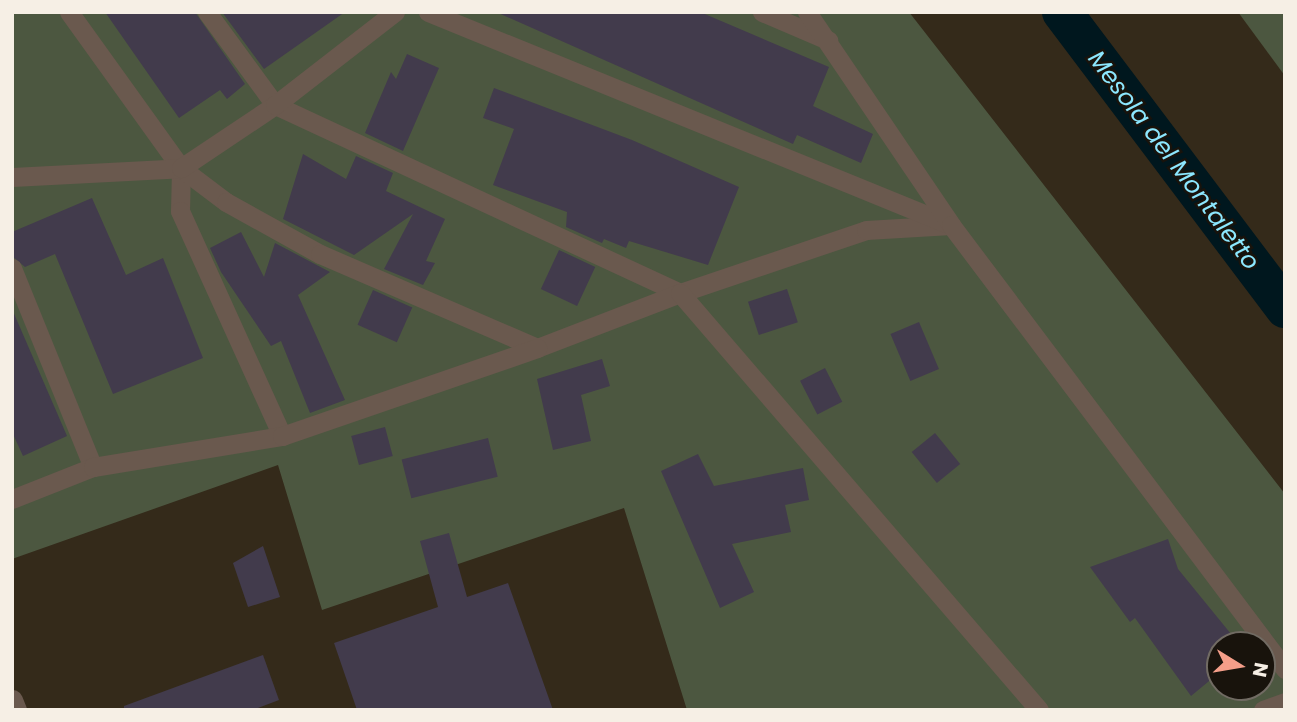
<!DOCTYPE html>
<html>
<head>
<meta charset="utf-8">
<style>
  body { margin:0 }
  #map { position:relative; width:1297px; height:722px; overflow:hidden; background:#342a1a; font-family:Poppins,sans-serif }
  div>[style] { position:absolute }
  .green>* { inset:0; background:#4c5740 }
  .canal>* { height:40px; margin:-20px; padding:0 20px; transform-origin:20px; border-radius:20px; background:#00171e }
  .building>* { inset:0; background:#423b4c; transform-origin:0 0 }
  .lane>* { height:19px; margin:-9.5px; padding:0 9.5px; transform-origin:9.5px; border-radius:9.5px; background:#6a594e }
  .street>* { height:21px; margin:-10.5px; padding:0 10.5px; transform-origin:10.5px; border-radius:10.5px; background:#6a594e }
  span { translate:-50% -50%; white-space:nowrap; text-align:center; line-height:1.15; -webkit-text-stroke:5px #18130c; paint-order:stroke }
  .water-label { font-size:24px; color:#8ce7fe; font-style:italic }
  .frame { position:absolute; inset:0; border:14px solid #f6efe5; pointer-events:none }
  .north { position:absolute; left:1206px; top:631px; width:70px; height:70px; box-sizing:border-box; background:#18130c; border:2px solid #716b63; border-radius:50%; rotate:101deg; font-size:19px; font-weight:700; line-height:28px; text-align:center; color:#f6efe5 }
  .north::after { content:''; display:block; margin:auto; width:24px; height:32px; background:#f49e89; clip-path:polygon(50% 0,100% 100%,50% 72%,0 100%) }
</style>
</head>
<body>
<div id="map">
  <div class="green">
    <div style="clip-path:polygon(evenodd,12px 12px,909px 12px,1285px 494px,1285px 710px,687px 710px,624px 508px,322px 610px,278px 465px,12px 559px,12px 12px,1220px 645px,1262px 645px,1262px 687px,1220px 687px,1220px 645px)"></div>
    <div style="clip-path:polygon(1238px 12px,1285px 12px,1285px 76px)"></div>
  </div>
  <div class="canal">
    <div style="left:1062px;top:12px;width:371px;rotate:53deg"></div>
  </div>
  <div class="building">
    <div style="clip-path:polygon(105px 12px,195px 12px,245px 84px,227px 99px,220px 90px,179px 118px)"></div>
    <div style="clip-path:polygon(222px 12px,345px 12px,264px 69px)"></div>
    <div style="clip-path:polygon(496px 12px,700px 12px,829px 67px,813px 106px,873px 134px,861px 163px,797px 135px,793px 144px)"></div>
    <div style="clip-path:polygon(407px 54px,439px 68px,403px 151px,365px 133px,391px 72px,396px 79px)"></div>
    <div style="clip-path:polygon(494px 88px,632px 140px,739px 187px,708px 265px,629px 241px,626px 248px,604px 239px,602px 243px,566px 227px,567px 212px,493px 185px,514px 129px,483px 118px)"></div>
    <div style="clip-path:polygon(303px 154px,346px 179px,356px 156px,393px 173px,386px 191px,445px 219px,426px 261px,435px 263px,423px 285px,384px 269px,413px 214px,354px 255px,283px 219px)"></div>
    <div style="clip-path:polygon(92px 198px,126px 275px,163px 258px,203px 358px,113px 394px,55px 254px,25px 267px,12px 256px,12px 232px)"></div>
    <div style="clip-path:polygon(241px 232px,264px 277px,275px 243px,330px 272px,298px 295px,345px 400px,310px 413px,281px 341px,271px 346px,221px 272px,210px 248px)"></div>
    <div style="left:559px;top:250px;width:40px;height:43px;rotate:25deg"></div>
    <div style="left:787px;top:289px;width:35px;height:41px;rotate:72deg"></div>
    <div style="left:373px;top:290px;width:43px;height:38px;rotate:24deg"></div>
    <div style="clip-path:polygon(12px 309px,67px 436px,23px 456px,12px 432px)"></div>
    <div style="left:919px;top:322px;width:51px;height:31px;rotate:67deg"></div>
    <div style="clip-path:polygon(602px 359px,610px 386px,581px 395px,591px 441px,553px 450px,537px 379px)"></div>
    <div style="left:825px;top:368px;width:38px;height:28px;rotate:63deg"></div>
    <div style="left:385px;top:427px;width:30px;height:35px;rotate:75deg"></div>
    <div style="left:935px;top:433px;width:40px;height:30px;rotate:51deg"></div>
    <div style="left:488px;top:438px;width:40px;height:89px;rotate:76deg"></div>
    <div style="clip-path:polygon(698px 454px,714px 486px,803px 468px,809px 500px,785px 505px,791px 532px,732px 544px,754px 592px,720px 608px,661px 471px)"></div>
    <div style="clip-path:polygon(449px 533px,467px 597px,508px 583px,553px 710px,357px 710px,334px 643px,438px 607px,420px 541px)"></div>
    <div style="clip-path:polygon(1168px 539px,1178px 569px,1240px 645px,1220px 645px,1220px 672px,1191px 696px,1135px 618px,1130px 622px,1090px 567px)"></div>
    <div style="clip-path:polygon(263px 546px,280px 597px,248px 607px,233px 563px)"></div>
    <div style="clip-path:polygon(263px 655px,279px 700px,253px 710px,124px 710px,124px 706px)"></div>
  </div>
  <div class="lane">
    <div style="left:69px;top:12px;width:192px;rotate:54.3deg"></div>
    <div style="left:181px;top:168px;width:43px;rotate:91.3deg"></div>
    <div style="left:180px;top:211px;width:247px;rotate:65.6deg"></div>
    <div style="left:207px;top:12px;width:115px;rotate:53.8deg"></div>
    <div style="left:275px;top:105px;width:447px;rotate:24.9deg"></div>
    <div style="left:680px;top:293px;width:196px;rotate:-18.7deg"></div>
    <div style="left:866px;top:230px;width:85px;rotate:-3.4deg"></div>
    <div style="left:428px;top:12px;width:559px;rotate:22.16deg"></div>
    <div style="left:762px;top:12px;width:72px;rotate:23deg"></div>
    <div style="left:807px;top:12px;width:257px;rotate:55.9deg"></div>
    <div style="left:951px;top:225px;width:556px;rotate:53.05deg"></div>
    <div style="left:181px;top:168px;width:56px;rotate:37.1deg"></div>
    <div style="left:226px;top:202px;width:107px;rotate:29deg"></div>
    <div style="left:320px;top:254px;width:236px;rotate:23.4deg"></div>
    <div style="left:537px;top:348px;width:153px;rotate:-21deg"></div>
    <div style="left:680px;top:293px;width:550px;rotate:49.27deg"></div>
    <div style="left:12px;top:177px;width:169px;rotate:-3deg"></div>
    <div style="left:181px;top:168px;width:113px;rotate:-33.8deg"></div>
    <div style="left:275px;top:105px;width:152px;rotate:-37.8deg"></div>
    <div style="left:12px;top:268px;width:215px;rotate:67.9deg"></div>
    <div style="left:12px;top:499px;width:87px;rotate:-21.6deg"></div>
    <div style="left:93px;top:467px;width:192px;rotate:-9.3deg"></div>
    <div style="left:282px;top:436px;width:270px;rotate:-19deg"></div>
    <div style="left:1263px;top:710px;width:23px;rotate:-20deg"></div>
  </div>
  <div class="street">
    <div style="left:12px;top:700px;width:11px;rotate:68deg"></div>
  </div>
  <div class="water-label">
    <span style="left:1174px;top:160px;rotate:53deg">Mesola del Montaletto</span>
  </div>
  <div class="frame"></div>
  <div class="north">N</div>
</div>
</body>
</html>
